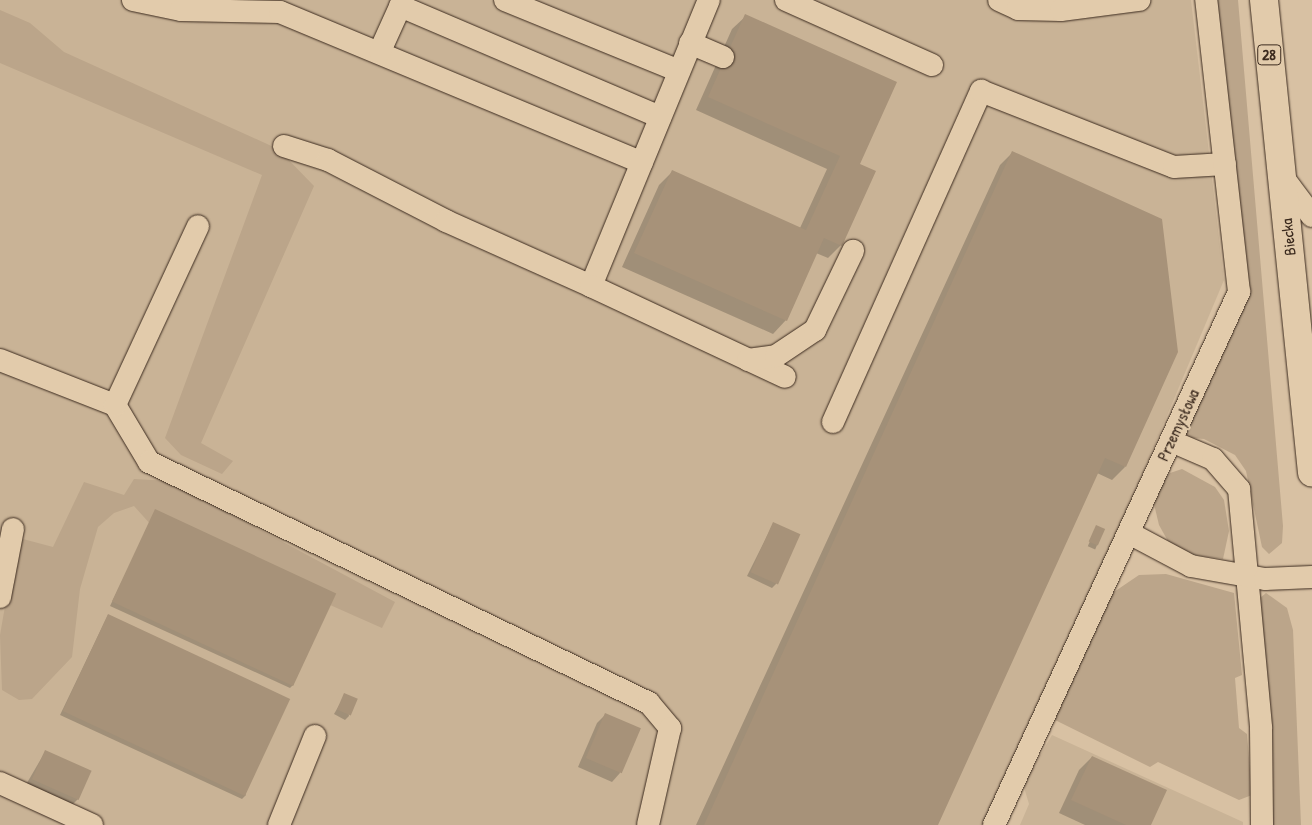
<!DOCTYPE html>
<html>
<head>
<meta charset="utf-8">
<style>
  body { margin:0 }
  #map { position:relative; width:1312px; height:825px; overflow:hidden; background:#d8c1a3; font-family:"Patrick Hand",sans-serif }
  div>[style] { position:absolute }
  .built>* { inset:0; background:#c9b396 }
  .green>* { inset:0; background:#bba58a }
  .shadow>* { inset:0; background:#0003; transform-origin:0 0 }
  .building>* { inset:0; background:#a79279; transform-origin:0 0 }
  .roads { filter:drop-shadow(0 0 1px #3b2a1e) drop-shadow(0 0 1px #3b2a1e) }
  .minor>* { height:22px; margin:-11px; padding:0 11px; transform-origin:11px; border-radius:11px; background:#e2cbab }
  .major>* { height:28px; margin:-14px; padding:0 14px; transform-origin:14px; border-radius:14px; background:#e2cbab }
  span { translate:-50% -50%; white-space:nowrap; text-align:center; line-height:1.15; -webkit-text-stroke:4.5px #e2cbab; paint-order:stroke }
  .shield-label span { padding:1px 4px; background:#e2cbab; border:1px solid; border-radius:4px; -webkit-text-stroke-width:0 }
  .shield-label { font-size:15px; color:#3b2a1e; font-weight:700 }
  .street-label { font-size:16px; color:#3b2a1e }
</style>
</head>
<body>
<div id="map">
  <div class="built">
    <div style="clip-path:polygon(0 0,1191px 0,1224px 280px,1108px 556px,984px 825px,0 825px)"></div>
    <div style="clip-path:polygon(1052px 735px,1243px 822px,1243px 825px,1020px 825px,1029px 804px,1023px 784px)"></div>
  </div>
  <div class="green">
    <div style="clip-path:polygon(1212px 0,1238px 0,1283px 526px,1282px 543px,1269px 554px,1262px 547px,1246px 471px,1235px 455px,1204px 439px,1182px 437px,1240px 303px)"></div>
    <div style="clip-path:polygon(0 10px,30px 23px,64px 52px,278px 149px,314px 186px,201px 443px,233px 461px,222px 474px,181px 455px,165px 438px,262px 175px,0 63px)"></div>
    <div style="clip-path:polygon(1182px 469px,1215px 487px,1224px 500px,1229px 531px,1223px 559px,1187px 554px,1169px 543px,1159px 525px,1154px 504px,1157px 486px,1170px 473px)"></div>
    <div style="clip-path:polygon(134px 479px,169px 481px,395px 602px,382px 628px,152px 526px,134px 506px,114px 513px,98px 527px,80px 589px,72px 657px,32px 699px,19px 700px,2px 690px,0 635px,11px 572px,23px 539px,53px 547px,84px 482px,124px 495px)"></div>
    <div style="clip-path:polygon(1166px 574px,1234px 593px,1242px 675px,1235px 678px,1239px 728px,1247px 734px,1252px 795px,1239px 800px,1158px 762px,1150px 767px,1053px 719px,1108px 596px,1139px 575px)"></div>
    <div style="clip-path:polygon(1266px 593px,1287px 608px,1293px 630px,1301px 825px,1272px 825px,1260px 598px)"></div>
  </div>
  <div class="shadow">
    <div style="clip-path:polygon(746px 16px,859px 165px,841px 245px,828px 258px,816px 253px,786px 320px,773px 334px,622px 267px,659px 185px,672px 172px,800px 228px,827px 169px,696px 110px,732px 29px)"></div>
    <div style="clip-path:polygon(1013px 152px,1125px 467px,1112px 480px,1097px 473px,936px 825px,696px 825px,1000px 165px)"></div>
    <div style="clip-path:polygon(156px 511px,294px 684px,290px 688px,110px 606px)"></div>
    <div style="clip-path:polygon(773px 524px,776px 584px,772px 588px,747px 576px)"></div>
    <div style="left:1096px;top:527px;width:8px;height:21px;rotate:23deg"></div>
    <div style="clip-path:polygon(108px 615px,246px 795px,242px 799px,60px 715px)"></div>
    <div style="clip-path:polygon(345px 695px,349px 716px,345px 720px,334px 714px)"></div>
    <div style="clip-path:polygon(606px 714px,620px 773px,612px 782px,578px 767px,597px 723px)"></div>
    <div style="clip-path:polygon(45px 752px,78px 799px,69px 808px,24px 788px)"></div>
    <div style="clip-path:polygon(1092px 757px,1149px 825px,1085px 825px,1059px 813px,1079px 770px)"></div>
  </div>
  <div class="building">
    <div style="clip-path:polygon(745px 14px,897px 82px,860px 164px,876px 171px,842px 246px,824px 238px,787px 321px,634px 253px,672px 170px,806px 230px,840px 156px,708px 97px)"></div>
    <div style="clip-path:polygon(1012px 151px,1162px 219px,1178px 352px,1126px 467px,1105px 458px,938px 825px,704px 825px)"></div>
    <div style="left:155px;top:509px;width:200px;height:102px;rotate:25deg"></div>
    <div style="left:773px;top:522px;width:30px;height:55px;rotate:24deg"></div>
    <div style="left:1096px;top:525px;width:10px;height:18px;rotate:24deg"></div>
    <div style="left:108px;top:614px;width:201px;height:107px;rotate:25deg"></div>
    <div style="left:344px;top:693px;width:15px;height:18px;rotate:23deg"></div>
    <div style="left:605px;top:713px;width:39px;height:49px;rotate:23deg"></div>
    <div style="left:45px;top:750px;width:51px;height:32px;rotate:24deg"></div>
    <div style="clip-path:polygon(1092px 756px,1167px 790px,1151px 825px,1126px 825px,1071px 800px)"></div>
  </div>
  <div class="roads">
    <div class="minor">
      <div style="left:133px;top:0;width:49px;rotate:11.8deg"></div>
      <div style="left:181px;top:10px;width:99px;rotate:1.2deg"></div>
      <div style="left:280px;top:12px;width:392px;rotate:22.6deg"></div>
      <div style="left:505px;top:0;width:188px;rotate:22.2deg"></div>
      <div style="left:786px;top:0;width:160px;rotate:24deg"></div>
      <div style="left:999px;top:0;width:21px;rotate:25deg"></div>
      <div style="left:1018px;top:9px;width:43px;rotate:1.3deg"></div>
      <div style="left:1061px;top:10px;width:79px;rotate:-7.3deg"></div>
      <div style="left:400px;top:6px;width:283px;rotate:23.1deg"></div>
      <div style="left:690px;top:43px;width:36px;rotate:23deg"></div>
      <div style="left:380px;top:51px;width:56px;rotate:-65.7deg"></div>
      <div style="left:284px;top:146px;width:46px;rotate:17.7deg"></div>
      <div style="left:328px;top:160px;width:133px;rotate:27.3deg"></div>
      <div style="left:446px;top:221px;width:159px;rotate:24.1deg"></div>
      <div style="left:591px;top:286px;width:309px;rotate:-67.6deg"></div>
      <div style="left:1282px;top:176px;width:50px;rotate:53.1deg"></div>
      <div style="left:591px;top:286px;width:214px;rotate:25.1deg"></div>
      <div style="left:0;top:360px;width:123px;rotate:21.4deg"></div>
      <div style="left:115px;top:405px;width:66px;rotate:59.2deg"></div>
      <div style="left:149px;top:462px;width:555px;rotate:25.73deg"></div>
      <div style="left:649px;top:703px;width:33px;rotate:50deg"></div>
      <div style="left:670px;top:728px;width:99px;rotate:102.8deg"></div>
      <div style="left:748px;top:360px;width:28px;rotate:-8deg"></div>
      <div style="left:776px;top:356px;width:47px;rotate:-33.7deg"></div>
      <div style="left:815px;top:330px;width:88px;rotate:-64.3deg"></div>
      <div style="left:115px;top:405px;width:197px;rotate:-65.1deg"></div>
      <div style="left:833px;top:422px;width:363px;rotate:-65.9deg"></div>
      <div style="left:981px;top:91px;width:207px;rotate:21.5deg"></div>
      <div style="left:1174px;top:167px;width:51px;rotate:-3.4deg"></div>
      <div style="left:1171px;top:441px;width:46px;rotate:23.2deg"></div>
      <div style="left:1213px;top:459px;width:40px;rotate:49deg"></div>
      <div style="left:1239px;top:489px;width:240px;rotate:84.7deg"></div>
      <div style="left:1261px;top:728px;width:97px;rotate:89.4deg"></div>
      <div style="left:1129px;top:533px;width:70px;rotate:28deg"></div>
      <div style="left:1191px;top:566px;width:75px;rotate:10deg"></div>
      <div style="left:1265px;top:579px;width:47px;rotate:-2.4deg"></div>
      <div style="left:0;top:597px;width:69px;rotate:-79.2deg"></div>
      <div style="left:0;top:783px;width:101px;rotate:24.5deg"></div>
      <div style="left:279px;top:825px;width:96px;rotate:-68deg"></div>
      <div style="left:994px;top:825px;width:587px;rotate:-65.31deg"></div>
      <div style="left:1239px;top:292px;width:294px;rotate:-96.4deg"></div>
    </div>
    <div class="major">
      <div style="left:1264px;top:0;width:475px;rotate:84.2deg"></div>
    </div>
  </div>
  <div class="shield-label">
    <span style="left:1269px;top:55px">28</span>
  </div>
  <div class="street-label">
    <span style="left:1288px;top:237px;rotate:-96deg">Biecka</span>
    <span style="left:1178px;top:425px;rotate:-65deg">Przemysłowa</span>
  </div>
</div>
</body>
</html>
